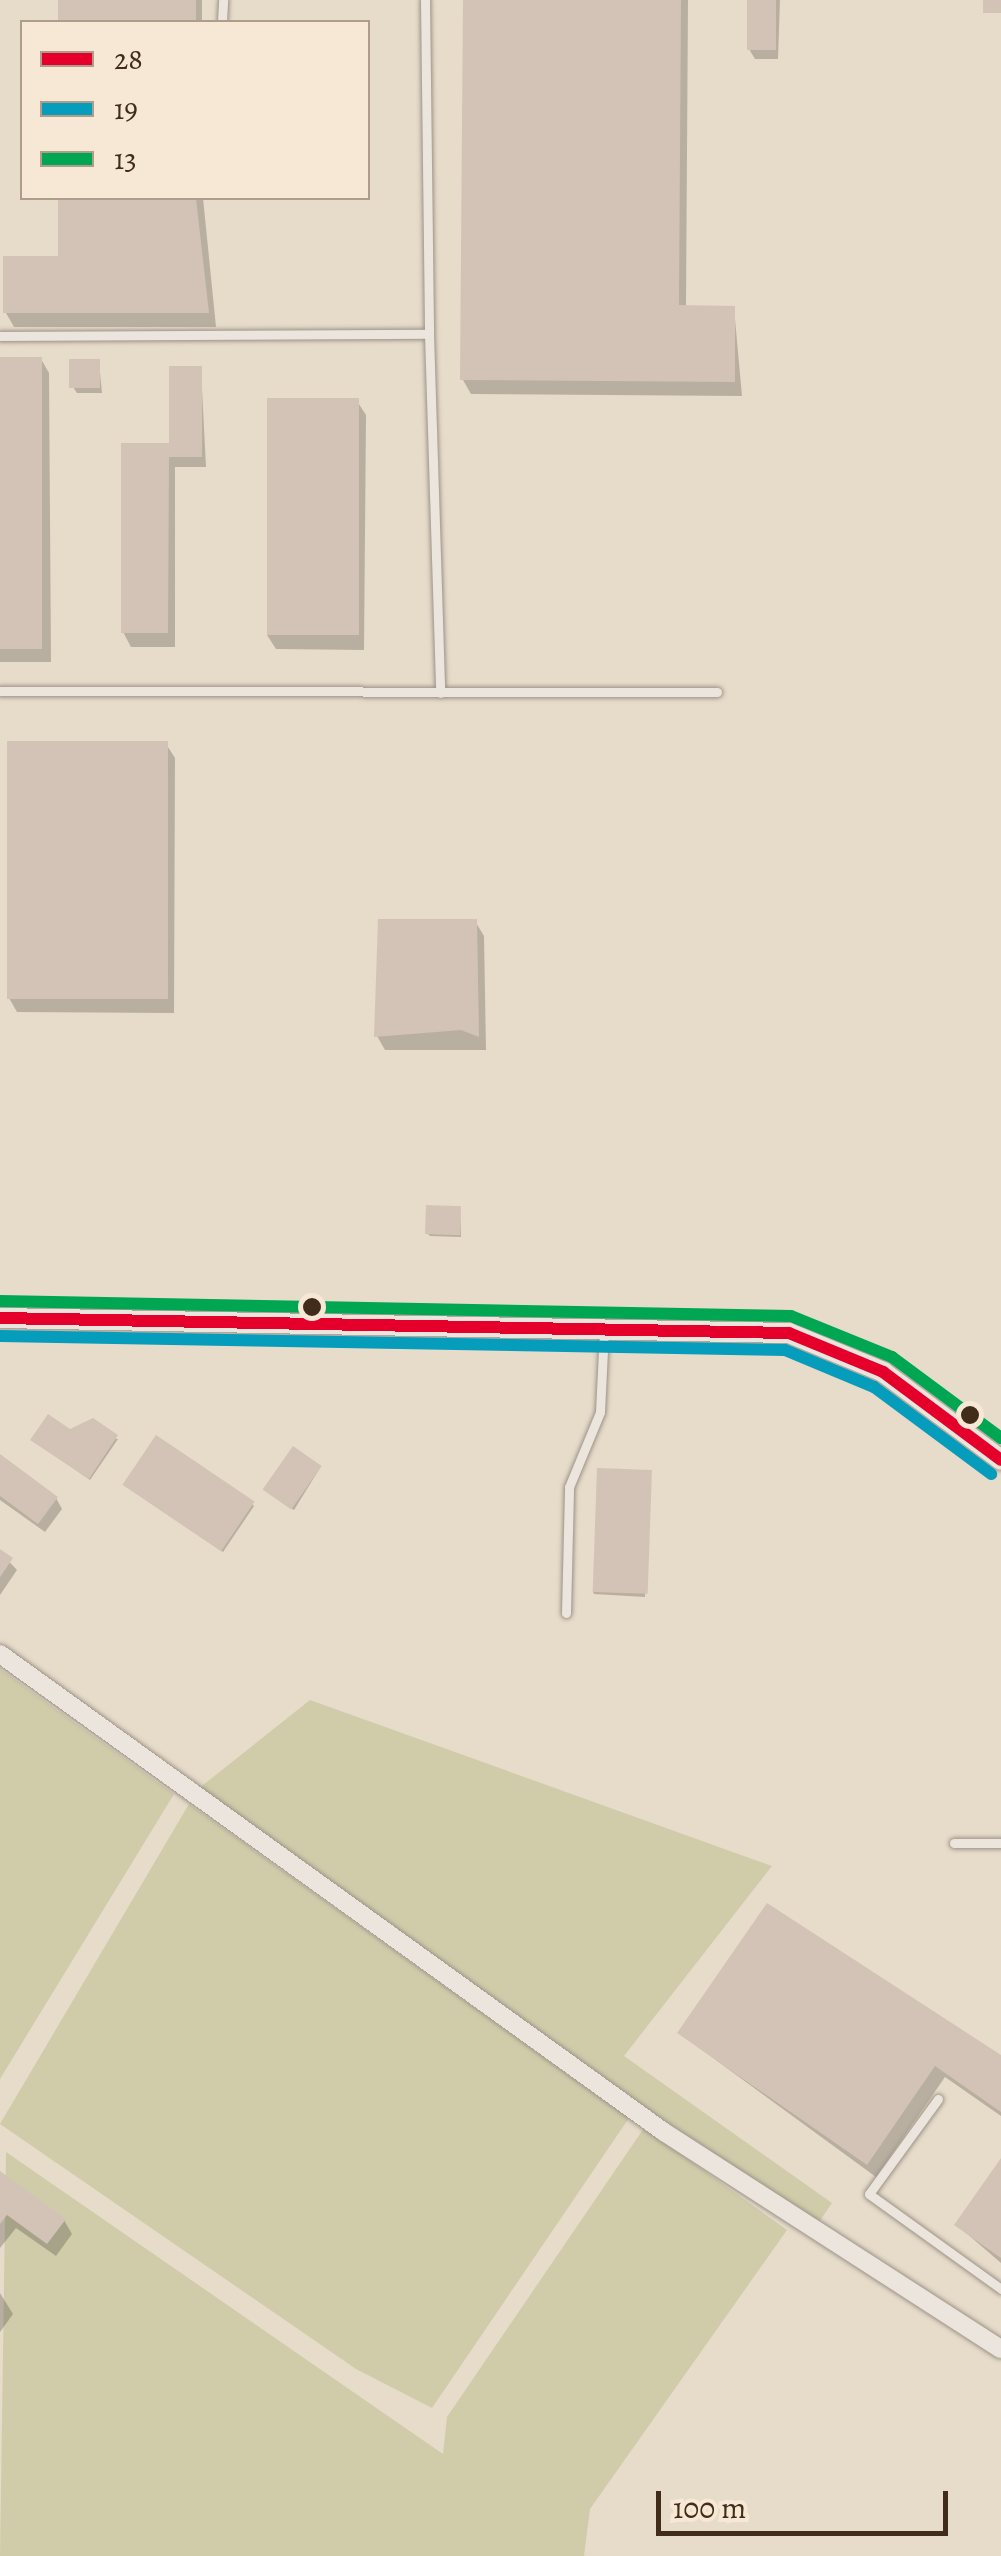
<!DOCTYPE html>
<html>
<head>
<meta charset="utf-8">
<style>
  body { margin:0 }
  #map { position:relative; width:1001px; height:2556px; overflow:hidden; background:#e7dbca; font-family:Alegreya,serif }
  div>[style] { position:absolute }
  .green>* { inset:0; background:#d0ccaa }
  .shadow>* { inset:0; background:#0003; transform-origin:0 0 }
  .building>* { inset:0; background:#d3c3b7; transform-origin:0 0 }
  .roads { filter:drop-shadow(0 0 2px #9c9387) drop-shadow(0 0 2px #9c9387) }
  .service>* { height:9px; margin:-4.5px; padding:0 4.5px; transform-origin:4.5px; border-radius:4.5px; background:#ebe5dd }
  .minor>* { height:18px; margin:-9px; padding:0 9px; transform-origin:9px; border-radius:9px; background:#ebe5dd }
  .tertiary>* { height:20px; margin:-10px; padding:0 10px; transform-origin:10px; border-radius:10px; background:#ebe5dd }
  .bus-1>* { height:12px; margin:-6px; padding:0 6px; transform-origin:6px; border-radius:6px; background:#e4002b }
  .bus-2>* { height:12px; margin:-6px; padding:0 6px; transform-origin:6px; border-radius:6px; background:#069cbc }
  .bus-3>* { height:12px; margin:-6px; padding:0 6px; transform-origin:6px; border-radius:6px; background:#00a651 }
  .dots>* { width:28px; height:28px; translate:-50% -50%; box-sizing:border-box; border:5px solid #f7e8d5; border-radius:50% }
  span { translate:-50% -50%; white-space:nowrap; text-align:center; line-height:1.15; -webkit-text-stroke:9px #f7e8d5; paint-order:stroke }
  .legend { position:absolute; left:20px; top:20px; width:350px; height:180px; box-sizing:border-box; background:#f7e8d5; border:2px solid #ae9d8a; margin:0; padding:12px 18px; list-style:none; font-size:30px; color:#402c19 }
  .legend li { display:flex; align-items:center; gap:20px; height:50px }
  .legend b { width:50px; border:2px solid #ae9d8a }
  .scale { position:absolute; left:656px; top:2491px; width:292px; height:45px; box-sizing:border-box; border:5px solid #402c19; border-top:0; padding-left:12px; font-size:30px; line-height:35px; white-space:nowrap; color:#402c19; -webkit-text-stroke:8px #f7e8d5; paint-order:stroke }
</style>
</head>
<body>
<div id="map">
  <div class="green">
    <div style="clip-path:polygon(0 1669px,174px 1794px,0 2079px)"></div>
    <div style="clip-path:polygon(310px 1700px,772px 1866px,624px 2056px,832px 2203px,815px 2228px,198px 1789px)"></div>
    <div style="clip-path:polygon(189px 1804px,629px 2118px,432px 2408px,356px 2369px,0 2124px)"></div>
    <div style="clip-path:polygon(644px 2128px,787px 2230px,590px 2509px,584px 2556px,0 2556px,6px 2152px,443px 2454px,447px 2417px)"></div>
  </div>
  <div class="shadow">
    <div style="left:60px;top:0;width:142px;height:22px"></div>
    <div style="clip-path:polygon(465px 0,688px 0,686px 308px,734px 308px,742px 396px,471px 394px,463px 380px)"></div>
    <div style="clip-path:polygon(749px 0,780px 0,778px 59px,755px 59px,749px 49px)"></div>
    <div style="clip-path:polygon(60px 198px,203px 198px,216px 327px,14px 327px,6px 313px,60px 258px)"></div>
    <div style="clip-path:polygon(0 359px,41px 359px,49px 373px,51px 662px,0 662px)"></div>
    <div style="clip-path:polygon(99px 362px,102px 393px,77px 393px,73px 387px)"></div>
    <div style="clip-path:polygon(201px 369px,206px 467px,175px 467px,175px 647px,131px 647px,123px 632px,124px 445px,171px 453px)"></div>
    <div style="clip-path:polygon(357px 401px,366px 415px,364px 650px,276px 649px,267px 635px)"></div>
    <div style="clip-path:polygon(166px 744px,175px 758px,174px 1013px,17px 1012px,9px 998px)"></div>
    <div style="clip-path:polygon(475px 921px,484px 936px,486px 1050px,385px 1050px,377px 1036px)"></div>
    <div style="clip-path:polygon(460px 1208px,461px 1237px,430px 1236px,428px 1234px)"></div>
    <div style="clip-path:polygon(69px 1431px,118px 1439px,90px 1480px,35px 1442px)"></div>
    <div style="clip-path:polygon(0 1457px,56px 1498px,62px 1509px,45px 1532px,0 1500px)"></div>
    <div style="clip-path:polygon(320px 1468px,294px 1510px,267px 1492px)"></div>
    <div style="clip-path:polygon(651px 1475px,645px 1597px,594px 1594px,593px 1592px)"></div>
    <div style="clip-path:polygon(127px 1487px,252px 1504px,254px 1506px,223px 1552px)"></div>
    <div style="clip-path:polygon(0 1552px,17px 1570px,0 1595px)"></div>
    <div style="clip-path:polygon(679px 2033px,1001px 2058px,1001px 2116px,945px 2077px,876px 2177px)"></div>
    <div style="clip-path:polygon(1001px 2163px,1001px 2263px,957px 2225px)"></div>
    <div style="clip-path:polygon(0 2174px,64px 2220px,72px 2234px,56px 2256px,16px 2228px,0 2248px)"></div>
    <div style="clip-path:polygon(0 2293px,13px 2314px,0 2332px)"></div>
  </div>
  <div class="building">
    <div style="left:58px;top:0;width:138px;height:22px"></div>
    <div style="clip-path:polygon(463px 0,681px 0,679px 305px,735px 306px,735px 382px,460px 380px)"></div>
    <div style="left:747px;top:0;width:29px;height:50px"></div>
    <div style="left:983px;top:0;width:18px;height:13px"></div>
    <div style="clip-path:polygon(58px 198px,196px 198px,209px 313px,3px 313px,3px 256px,58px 256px)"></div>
    <div style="left:0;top:357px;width:42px;height:292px"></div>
    <div style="left:69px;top:359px;width:31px;height:29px"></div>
    <div style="clip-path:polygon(169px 366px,202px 366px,202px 457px,169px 457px,168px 633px,121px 633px,121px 443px,169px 443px)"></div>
    <div style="left:267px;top:398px;width:92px;height:237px"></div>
    <div style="left:7px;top:741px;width:161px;height:258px"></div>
    <div style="clip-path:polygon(378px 919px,477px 919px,479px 1037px,461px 1030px,374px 1037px)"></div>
    <div style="left:426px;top:1205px;width:35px;height:29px;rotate:2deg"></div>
    <div style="clip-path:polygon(48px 1414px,70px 1429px,93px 1418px,118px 1435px,89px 1479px,30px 1440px)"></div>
    <div style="left:156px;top:1435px;width:119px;height:60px;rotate:34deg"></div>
    <div style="left:293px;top:1446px;width:35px;height:53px;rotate:35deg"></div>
    <div style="clip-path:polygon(0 1454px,58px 1497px,38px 1524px,0 1496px)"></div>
    <div style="left:597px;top:1468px;width:55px;height:124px;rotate:2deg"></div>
    <div style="clip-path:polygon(0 1549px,13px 1558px,0 1577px)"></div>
    <div style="clip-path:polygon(767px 1903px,1001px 2055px,1001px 2112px,935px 2066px,867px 2165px,677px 2033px)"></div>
    <div style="clip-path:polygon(1001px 2158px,1001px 2258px,954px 2225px)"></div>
    <div style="clip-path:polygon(0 2171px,66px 2219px,47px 2244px,7px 2215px,0 2224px)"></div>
  </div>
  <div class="roads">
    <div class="service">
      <div style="left:425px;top:0;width:334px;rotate:89.3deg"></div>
      <div style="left:222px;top:22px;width:22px;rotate:-87deg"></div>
      <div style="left:0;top:336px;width:429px;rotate:-0.3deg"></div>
      <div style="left:429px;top:334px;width:359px;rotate:88.2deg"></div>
      <div style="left:0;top:691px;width:717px;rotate:0.08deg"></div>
      <div style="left:566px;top:1613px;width:126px;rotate:-88.6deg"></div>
      <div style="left:569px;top:1487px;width:81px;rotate:-67.5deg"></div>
      <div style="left:600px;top:1412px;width:83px;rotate:-87.2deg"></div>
      <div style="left:954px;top:1843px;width:47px"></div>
      <div style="left:938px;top:2099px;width:117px;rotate:126deg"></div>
      <div style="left:869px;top:2194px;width:163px;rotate:35.7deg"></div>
    </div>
    <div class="minor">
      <div style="left:0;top:1654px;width:818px;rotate:35.75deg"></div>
      <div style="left:664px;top:2132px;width:401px;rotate:32.8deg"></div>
    </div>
    <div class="tertiary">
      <div style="left:0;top:1318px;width:789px;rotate:1.09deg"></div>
      <div style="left:789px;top:1333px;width:102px;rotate:22.5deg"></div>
      <div style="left:883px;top:1372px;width:147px;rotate:36.7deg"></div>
    </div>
  </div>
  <div class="bus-1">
    <div style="left:0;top:1318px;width:789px;rotate:1.09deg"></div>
    <div style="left:789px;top:1333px;width:102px;rotate:22.5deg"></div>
    <div style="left:883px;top:1372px;width:147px;rotate:36.7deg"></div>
  </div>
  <div class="bus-2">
    <div style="left:0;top:1336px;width:785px;rotate:1.02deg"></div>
    <div style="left:785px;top:1350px;width:96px;rotate:22.6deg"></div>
    <div style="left:874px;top:1387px;width:146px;rotate:36.6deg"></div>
  </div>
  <div class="bus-3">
    <div style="left:0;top:1301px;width:791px;rotate:1.09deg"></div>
    <div style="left:791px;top:1316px;width:109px;rotate:22.1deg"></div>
    <div style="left:892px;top:1357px;width:136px;rotate:36.6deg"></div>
  </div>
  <div class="dots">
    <div style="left:312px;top:1307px;background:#402c19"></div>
    <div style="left:970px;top:1415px;background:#402c19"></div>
  </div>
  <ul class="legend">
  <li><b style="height:12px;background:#e4002b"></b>28</li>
  <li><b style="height:12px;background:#069cbc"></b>19</li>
  <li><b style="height:12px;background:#00a651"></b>13</li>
  </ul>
  <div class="scale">100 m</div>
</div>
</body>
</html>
